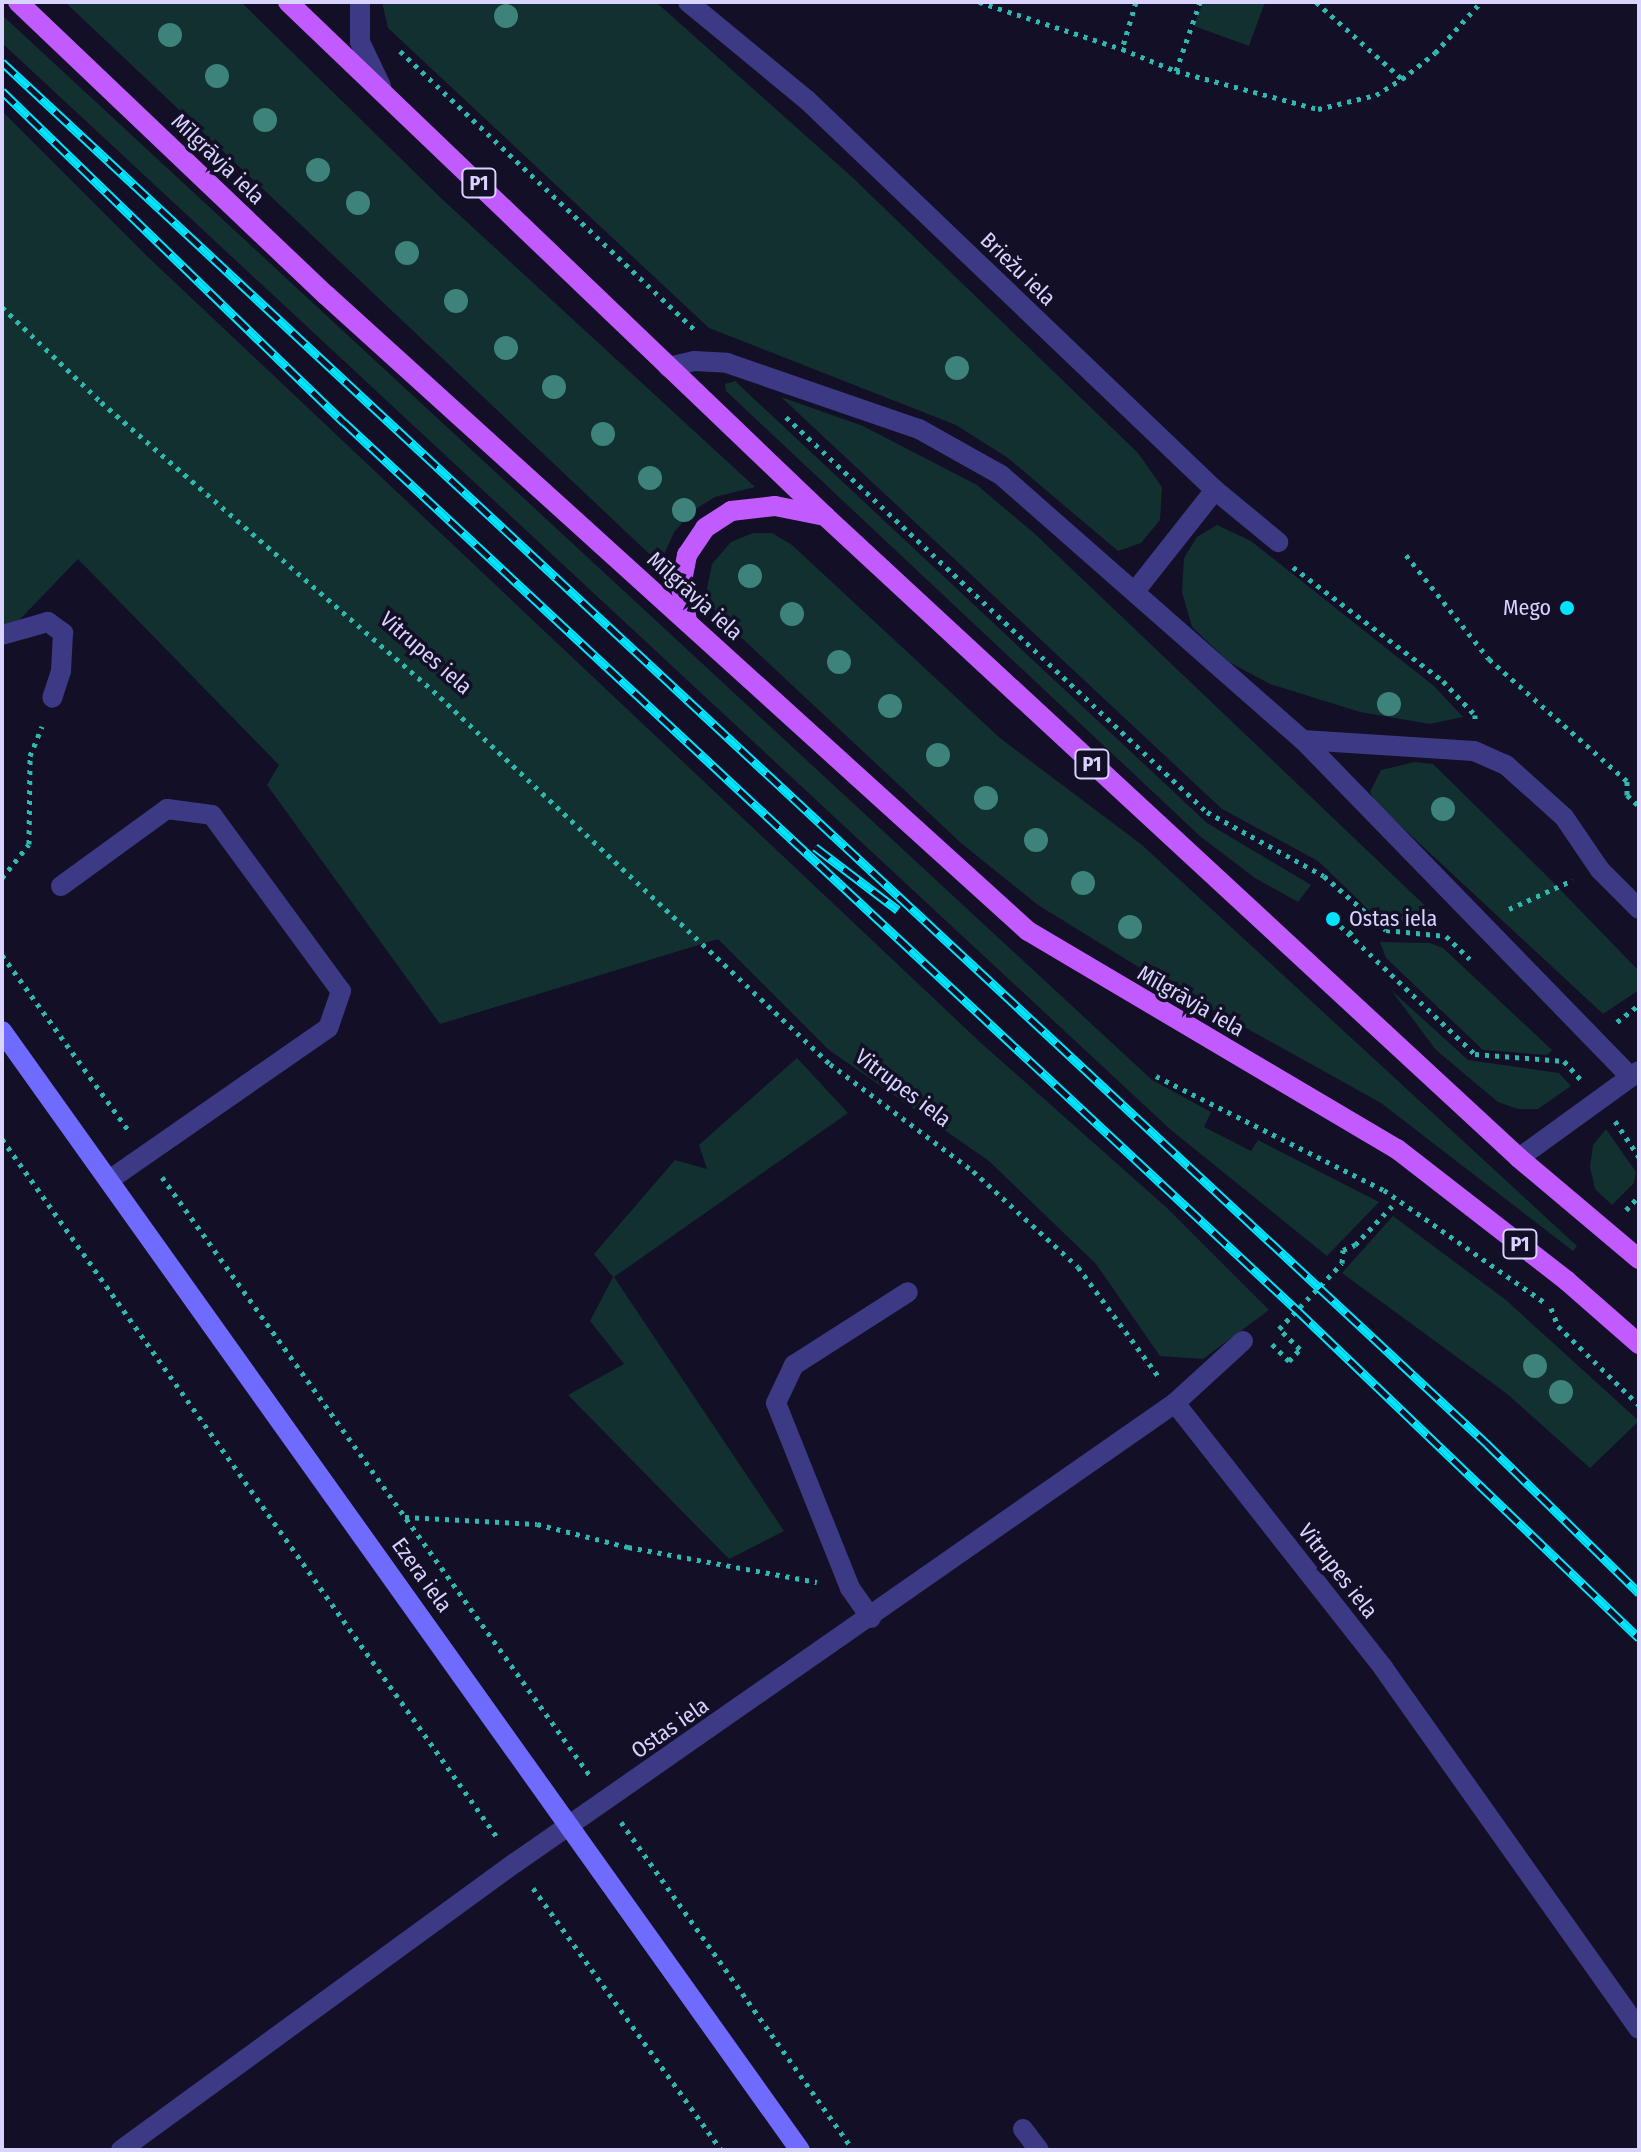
<!DOCTYPE html>
<html>
<head>
<meta charset="utf-8">
<style>
  body { margin:0 }
  #map { position:relative; width:1641px; height:2152px; overflow:hidden; background:#130f26; font-family:"Fira Sans Condensed",sans-serif }
  div>[style] { position:absolute }
  .green>* { inset:0; background:#12302f }
  .path>* { height:5px; margin-top:-2.5px; transform-origin:0; background:repeating-linear-gradient(90deg,#2fb8b0 0 4px,transparent 0 10px) }
  .lane>* { height:20px; margin:-10px; padding:0 10px; transform-origin:10px; border-radius:10px; background:#3d3a85 }
  .street>* { height:20px; margin:-10px; padding:0 10px; transform-origin:10px; border-radius:10px; background:#3d3a85 }
  .secondary>* { height:20px; margin:-10px; padding:0 10px; transform-origin:10px; border-radius:10px; background:#6f6bff }
  .primary>* { height:20px; margin:-10px; padding:0 10px; transform-origin:10px; border-radius:10px; background:#c25bff }
  .rail>* { height:9px; margin-top:-4.5px; transform-origin:0; background:repeating-linear-gradient(90deg,#130f26 0 18px,#00e5ff 0 36px); box-sizing:border-box; border-block:2px solid #00e5ff }
  .trees>* { width:24px; height:24px; margin:-12px; border-radius:50%; background:#3d827b }
  .dots>* { width:22px; height:22px; translate:-50% -50%; box-sizing:border-box; border:4px solid #130f26; border-radius:50% }
  span { translate:-50% -50%; white-space:nowrap; text-align:center; line-height:1.15; -webkit-text-stroke:7px #130f26; paint-order:stroke }
  .shield-label span { padding:2px 6px; background:#130f26; border:2px solid; border-radius:6px; -webkit-text-stroke-width:0 }
  .shield-label { font-size:20px; color:#d9d4ff; font-weight:700 }
  .street-label { font-size:22px; color:#d9d4ff }
  .poi-label { font-size:22px; color:#d9d4ff }
  .right { translate:-100% -50%; text-align:right }
  .left { translate:0 -50%; text-align:left }
  .frame { position:absolute; inset:0; border:4px solid #d9d4ff; pointer-events:none }
</style>
</head>
<body>
<div id="map">
  <div class="green">
    <div style="clip-path:polygon(65px 2px,241px 2px,442px 199px,755px 487px,715px 497px,694px 510px,674px 532px,660px 564px)"></div>
    <div style="clip-path:polygon(382px 2px,656px 2px,853px 178px,1138px 453px,1162px 487px,1160px 520px,1141px 543px,1118px 551px,1008px 458px,956px 425px,709px 328px,388px 28px)"></div>
    <div style="clip-path:polygon(1203px 2px,1265px 2px,1249px 46px,1194px 26px)"></div>
    <div style="clip-path:polygon(2px 15px,1152px 1080px,1211px 1112px,1204px 1127px,1251px 1151px,1258px 1140px,1379px 1202px,1327px 1256px,1171px 1130px,2px 43px)"></div>
    <div style="clip-path:polygon(2px 111px,148px 257px,981px 1043px,1167px 1208px,1269px 1310px,1203px 1359px,1160px 1356px,1096px 1264px,989px 1161px,829px 1050px,718px 939px,440px 1024px,267px 785px,279px 765px,78px 559px,2px 638px)"></div>
    <div style="clip-path:polygon(735px 381px,1207px 823px,1311px 885px,1298px 902px,1255px 878px,1201px 837px,726px 391px,725px 384px)"></div>
    <div style="clip-path:polygon(781px 397px,863px 426px,977px 485px,1035px 534px,1438px 918px,1435px 923px,1387px 920px,1372px 913px,1318px 861px,1222px 809px)"></div>
    <div style="clip-path:polygon(1217px 525px,1251px 541px,1434px 686px,1463px 717px,1430px 724px,1360px 712px,1270px 684px,1229px 662px,1192px 627px,1182px 592px,1184px 558px,1197px 537px)"></div>
    <div style="clip-path:polygon(753px 533px,772px 533px,792px 545px,1000px 738px,1142px 845px,1577px 1246px,1573px 1251px,1381px 1103px,1158px 979px,1038px 905px,961px 843px,716px 614px,707px 588px,712px 564px,731px 542px)"></div>
    <div style="clip-path:polygon(1415px 762px,1433px 764px,1545px 874px,1639px 971px,1639px 990px,1603px 1014px,1375px 802px,1370px 792px,1381px 770px)"></div>
    <div style="clip-path:polygon(1380px 942px,1430px 943px,1443px 948px,1552px 1050px,1547px 1055px,1483px 1050px,1386px 958px)"></div>
    <div style="clip-path:polygon(1391px 990px,1468px 1060px,1559px 1073px,1571px 1086px,1538px 1109px,1518px 1109px,1498px 1102px,1436px 1050px)"></div>
    <div style="clip-path:polygon(797px 1058px,848px 1113px,614px 1277px,784px 1531px,729px 1559px,568px 1395px,624px 1364px,590px 1321px,613px 1277px,594px 1254px,675px 1160px,707px 1169px,699px 1145px)"></div>
    <div style="clip-path:polygon(1606px 1129px,1636px 1172px,1634px 1183px,1612px 1205px,1595px 1189px,1590px 1167px,1593px 1145px)"></div>
    <div style="clip-path:polygon(1393px 1216px,1506px 1300px,1639px 1421px,1590px 1468px,1506px 1393px,1342px 1273px)"></div>
  </div>
  <div class="path">
    <div style="left:979px;top:2px;width:151px;rotate:18.2deg"></div>
    <div style="left:1136px;top:2px;width:49px;rotate:106.6deg"></div>
    <div style="left:1122px;top:49px;width:58px;rotate:22.2deg"></div>
    <div style="left:1176px;top:71px;width:147px;rotate:15deg"></div>
    <div style="left:1318px;top:109px;width:60px;rotate:-13.6deg"></div>
    <div style="left:1376px;top:95px;width:31px;rotate:-32deg"></div>
    <div style="left:1402px;top:79px;width:42px;rotate:-38.2deg"></div>
    <div style="left:1435px;top:53px;width:69px;rotate:-48deg"></div>
    <div style="left:1316px;top:2px;width:115px;rotate:41.8deg"></div>
    <div style="left:400px;top:51px;width:406px;rotate:43.4deg"></div>
    <div style="left:1176px;top:71px;width:73px;rotate:-70.8deg"></div>
    <div style="left:2px;top:307px;width:137px;rotate:43.8deg"></div>
    <div style="left:101px;top:402px;width:449px;rotate:41deg"></div>
    <div style="left:440px;top:697px;width:536px;rotate:43.26deg"></div>
    <div style="left:830px;top:1064px;width:179px;rotate:36.8deg"></div>
    <div style="left:973px;top:1171px;width:142px;rotate:42.4deg"></div>
    <div style="left:1078px;top:1267px;width:140px;rotate:53.7deg"></div>
    <div style="left:786px;top:417px;width:577px;rotate:43.18deg"></div>
    <div style="left:1207px;top:812px;width:133px;rotate:28.7deg"></div>
    <div style="left:1324px;top:876px;width:82px;rotate:41.1deg"></div>
    <div style="left:1386px;top:930px;width:60px;rotate:5.7deg"></div>
    <div style="left:1446px;top:936px;width:33px;rotate:44deg"></div>
    <div style="left:1406px;top:555px;width:133px;rotate:51.4deg"></div>
    <div style="left:1489px;top:659px;width:184px;rotate:41.5deg"></div>
    <div style="left:1627px;top:781px;width:14px;rotate:90deg"></div>
    <div style="left:1627px;top:795px;width:16px;rotate:43deg"></div>
    <div style="left:1293px;top:567px;width:188px;rotate:37.2deg"></div>
    <div style="left:1443px;top:681px;width:47px;rotate:46.7deg"></div>
    <div style="left:1475px;top:715px;width:7px;rotate:90deg"></div>
    <div style="left:2px;top:878px;width:43px;rotate:-51.5deg"></div>
    <div style="left:29px;top:844px;width:88px;rotate:-89.3deg"></div>
    <div style="left:30px;top:756px;width:32px;rotate:-68deg"></div>
    <div style="left:1509px;top:909px;width:70px;rotate:-24.4deg"></div>
    <div style="left:1333px;top:919px;width:196px;rotate:43.6deg"></div>
    <div style="left:1475px;top:1054px;width:89px;rotate:4.5deg"></div>
    <div style="left:1564px;top:1061px;width:25px;rotate:48deg"></div>
    <div style="left:1349px;top:934px;width:27px;rotate:-45deg"></div>
    <div style="left:2px;top:955px;width:216px;rotate:54.2deg"></div>
    <div style="left:1617px;top:1022px;width:28px;rotate:-38deg"></div>
    <div style="left:1156px;top:1076px;width:255px;rotate:26.6deg"></div>
    <div style="left:1384px;top:1190px;width:195px;rotate:35deg"></div>
    <div style="left:1615px;top:1121px;width:43px;rotate:56.3deg"></div>
    <div style="left:2px;top:1139px;width:859px;rotate:54.66deg"></div>
    <div style="left:162px;top:1177px;width:738px;rotate:54.44deg"></div>
    <div style="left:1626px;top:1210px;width:19px;rotate:-47deg"></div>
    <div style="left:1551px;top:1308px;width:19px;rotate:69deg"></div>
    <div style="left:1558px;top:1326px;width:113px;rotate:44.3deg"></div>
    <div style="left:1272px;top:1344px;width:24px;rotate:45deg"></div>
    <div style="left:1289px;top:1361px;width:16px;rotate:-47deg"></div>
    <div style="left:1300px;top:1349px;width:29px;rotate:-136deg"></div>
    <div style="left:1279px;top:1329px;width:91px;rotate:-46.3deg"></div>
    <div style="left:1342px;top:1263px;width:13px;rotate:-86deg"></div>
    <div style="left:1343px;top:1250px;width:13px;rotate:-23deg"></div>
    <div style="left:1355px;top:1245px;width:59px;rotate:-46.4deg"></div>
    <div style="left:405px;top:1517px;width:132px;rotate:3deg"></div>
    <div style="left:537px;top:1524px;width:94px;rotate:14.2deg"></div>
    <div style="left:628px;top:1547px;width:192px;rotate:10.5deg"></div>
    <div style="left:621px;top:1822px;width:402px;rotate:54.7deg"></div>
    <div style="left:533px;top:1888px;width:322px;rotate:54.3deg"></div>
  </div>
  <div class="lane">
    <div style="left:360px;top:2px;width:40px;rotate:90deg"></div>
    <div style="left:360px;top:42px;width:49px;rotate:64.5deg"></div>
    <div style="left:688px;top:2px;width:154px;rotate:39.5deg"></div>
    <div style="left:807px;top:100px;width:564px;rotate:43.71deg"></div>
    <div style="left:1215px;top:490px;width:127px;rotate:128.3deg"></div>
    <div style="left:668px;top:367px;width:27px;rotate:-13deg"></div>
    <div style="left:694px;top:361px;width:33px;rotate:3deg"></div>
    <div style="left:727px;top:363px;width:203px;rotate:19deg"></div>
    <div style="left:919px;top:429px;width:94px;rotate:29.3deg"></div>
    <div style="left:1001px;top:475px;width:402px;rotate:41.3deg"></div>
    <div style="left:1303px;top:740px;width:171px;rotate:3.7deg"></div>
    <div style="left:1474px;top:751px;width:35px;rotate:24deg"></div>
    <div style="left:1506px;top:765px;width:78px;rotate:41.9deg"></div>
    <div style="left:1564px;top:817px;width:64px;rotate:55.8deg"></div>
    <div style="left:1600px;top:870px;width:55px;rotate:45deg"></div>
    <div style="left:1215px;top:490px;width:82px;rotate:39.5deg"></div>
    <div style="left:2px;top:635px;width:48px;rotate:-15.8deg"></div>
    <div style="left:48px;top:622px;width:19px;rotate:36deg"></div>
    <div style="left:63px;top:633px;width:38px;rotate:93deg"></div>
    <div style="left:61px;top:671px;width:28px;rotate:108deg"></div>
    <div style="left:1303px;top:740px;width:470px;rotate:45.8deg"></div>
    <div style="left:61px;top:886px;width:131px;rotate:-36deg"></div>
    <div style="left:167px;top:809px;width:45px;rotate:7.6deg"></div>
    <div style="left:212px;top:815px;width:218px;rotate:53.8deg"></div>
    <div style="left:341px;top:991px;width:39px;rotate:109deg"></div>
    <div style="left:328px;top:1028px;width:267px;rotate:145.2deg"></div>
    <div style="left:871px;top:1618px;width:37px;rotate:-125deg"></div>
    <div style="left:850px;top:1588px;width:199px;rotate:-111.8deg"></div>
    <div style="left:776px;top:1403px;width:42px;rotate:-64.7deg"></div>
    <div style="left:794px;top:1365px;width:135px;rotate:-32.6deg"></div>
    <div style="left:1023px;top:2129px;width:26px;rotate:53deg"></div>
  </div>
  <div class="street">
    <div style="left:1519px;top:1158px;width:148px;rotate:-35.9deg"></div>
    <div style="left:1175px;top:1403px;width:338px;rotate:51.8deg"></div>
    <div style="left:1384px;top:1669px;width:441px;rotate:54.7deg"></div>
    <div style="left:121px;top:2150px;width:487px;rotate:-36.1deg"></div>
    <div style="left:515px;top:1863px;width:804px;rotate:-34.88deg"></div>
    <div style="left:1175px;top:1403px;width:92px;rotate:-42.4deg"></div>
  </div>
  <div class="secondary">
    <div style="left:2px;top:1031px;width:1374px;rotate:54.51deg"></div>
  </div>
  <div class="primary">
    <div style="left:18px;top:2px;width:425px;rotate:43.6deg"></div>
    <div style="left:326px;top:295px;width:947px;rotate:42.18deg"></div>
    <div style="left:1028px;top:931px;width:429px;rotate:30.6deg"></div>
    <div style="left:1397px;top:1149px;width:215px;rotate:37.8deg"></div>
    <div style="left:1567px;top:1281px;width:96px;rotate:41.2deg"></div>
    <div style="left:288px;top:2px;width:743px;rotate:43.75deg"></div>
    <div style="left:825px;top:516px;width:945px;rotate:42.77deg"></div>
    <div style="left:1519px;top:1158px;width:157px;rotate:40.1deg"></div>
    <div style="left:687px;top:621px;width:36px;rotate:-100deg"></div>
    <div style="left:681px;top:586px;width:32px;rotate:-79deg"></div>
    <div style="left:687px;top:555px;width:32px;rotate:-56deg"></div>
    <div style="left:705px;top:528px;width:31px;rotate:-33deg"></div>
    <div style="left:731px;top:511px;width:44px;rotate:-6.5deg"></div>
    <div style="left:775px;top:506px;width:51px;rotate:11.3deg"></div>
  </div>
  <div class="rail">
    <div style="left:2px;top:62px;width:2029px;rotate:42.94deg"></div>
    <div style="left:1487px;top:1444px;width:213px;rotate:44.4deg"></div>
    <div style="left:2px;top:91px;width:476px;rotate:44.1deg"></div>
    <div style="left:344px;top:422px;width:1303px;rotate:42.98deg"></div>
    <div style="left:1297px;top:1310px;width:474px;rotate:43.8deg"></div>
    <div style="left:815px;top:847px;width:104px;rotate:37.2deg"></div>
  </div>
  <div class="trees">
    <div style="left:506px;top:16px"></div>
    <div style="left:170px;top:35px"></div>
    <div style="left:217px;top:76px"></div>
    <div style="left:265px;top:120px"></div>
    <div style="left:318px;top:170px"></div>
    <div style="left:358px;top:203px"></div>
    <div style="left:407px;top:253px"></div>
    <div style="left:456px;top:301px"></div>
    <div style="left:506px;top:348px"></div>
    <div style="left:957px;top:368px"></div>
    <div style="left:554px;top:387px"></div>
    <div style="left:603px;top:434px"></div>
    <div style="left:650px;top:478px"></div>
    <div style="left:684px;top:510px"></div>
    <div style="left:750px;top:576px"></div>
    <div style="left:792px;top:614px"></div>
    <div style="left:839px;top:662px"></div>
    <div style="left:1389px;top:704px"></div>
    <div style="left:890px;top:706px"></div>
    <div style="left:938px;top:755px"></div>
    <div style="left:986px;top:798px"></div>
    <div style="left:1443px;top:809px"></div>
    <div style="left:1036px;top:840px"></div>
    <div style="left:1083px;top:883px"></div>
    <div style="left:1130px;top:927px"></div>
    <div style="left:1535px;top:1366px"></div>
    <div style="left:1561px;top:1392px"></div>
  </div>
  <div class="dots">
    <div style="left:1567px;top:608px;background:#00e5ff"></div>
    <div style="left:1333px;top:919px;background:#00e5ff"></div>
  </div>
  <div class="shield-label">
    <span style="left:479px;top:183px">P1</span>
    <span style="left:1092px;top:764px">P1</span>
    <span style="left:1520px;top:1244px">P1</span>
  </div>
  <div class="street-label">
    <span style="left:218px;top:159px;rotate:44deg">Mīlgrāvja iela</span>
    <span style="left:1018px;top:269px;rotate:44deg">Briežu iela</span>
    <span style="left:695px;top:596px;rotate:42deg">Mīlgrāvja iela</span>
    <span style="left:426px;top:653px;rotate:41deg">Vitrupes iela</span>
    <span style="left:1191px;top:1001px;rotate:30deg">Mīlgrāvja iela</span>
    <span style="left:903px;top:1088px;rotate:37deg">Vitrupes iela</span>
    <span style="left:1338px;top:1571px;rotate:52deg">Vitrupes iela</span>
    <span style="left:422px;top:1575px;rotate:54deg">Ezera iela</span>
    <span style="left:670px;top:1728px;rotate:-35deg">Ostas iela</span>
  </div>
  <div class="poi-label">
    <span class="right" style="left:1551px;top:608px">Mego</span>
    <span class="left" style="left:1349px;top:919px">Ostas iela</span>
  </div>
  <div class="frame"></div>
</div>
</body>
</html>
